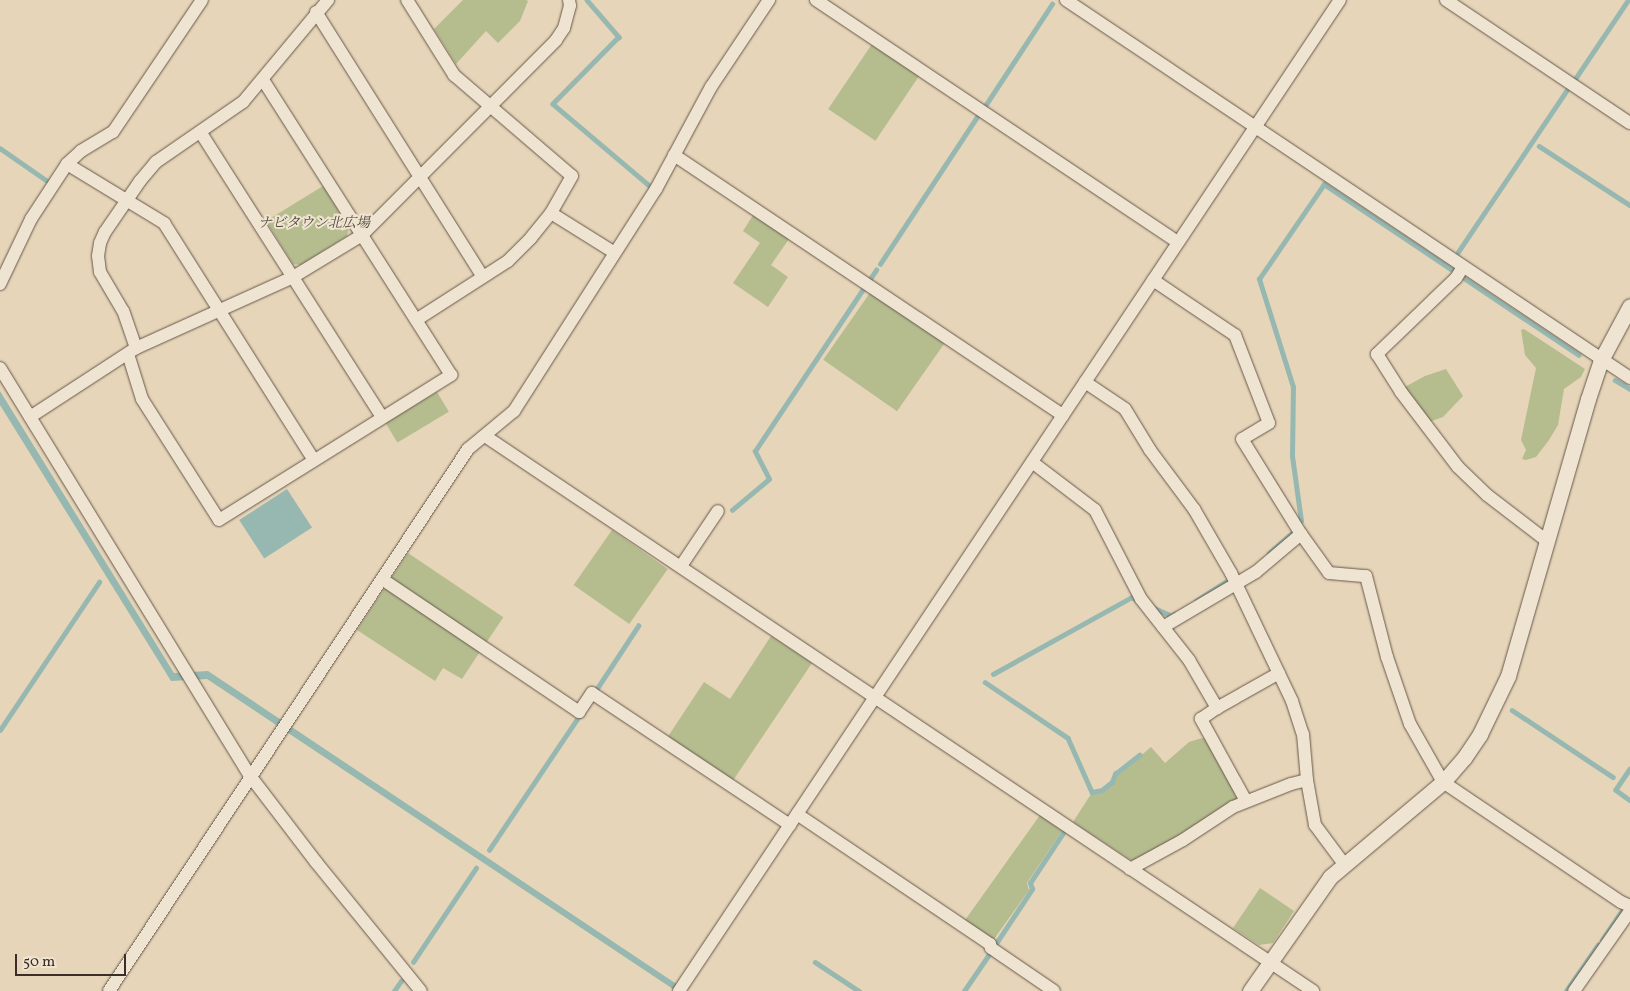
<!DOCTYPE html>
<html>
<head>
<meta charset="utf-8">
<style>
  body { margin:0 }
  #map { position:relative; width:1630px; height:991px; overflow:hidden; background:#e6d5b8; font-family:Vollkorn,"Noto Serif JP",serif }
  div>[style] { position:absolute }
  .green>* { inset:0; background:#b5bd8f; transform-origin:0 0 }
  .water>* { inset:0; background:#96b8b1; transform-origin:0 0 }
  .stream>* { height:4.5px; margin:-2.25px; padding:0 2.25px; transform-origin:2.25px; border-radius:2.25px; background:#96b8b1 }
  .roads { filter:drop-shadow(0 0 1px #66574b) drop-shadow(0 0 1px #66574b) }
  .minor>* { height:12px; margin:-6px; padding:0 6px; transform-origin:6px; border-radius:6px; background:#efe4d1 }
  .tertiary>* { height:15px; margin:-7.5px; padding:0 7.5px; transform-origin:7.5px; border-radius:7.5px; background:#efe4d1 }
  span { translate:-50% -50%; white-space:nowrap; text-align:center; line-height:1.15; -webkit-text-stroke:4px #efe4d1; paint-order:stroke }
  .park-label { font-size:14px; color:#544a3c; font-style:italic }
  .scale { position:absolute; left:15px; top:954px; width:111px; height:22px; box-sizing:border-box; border:2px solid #3c2d27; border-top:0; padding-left:6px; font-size:15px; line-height:18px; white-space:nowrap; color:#3c2d27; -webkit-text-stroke:4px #efe4d1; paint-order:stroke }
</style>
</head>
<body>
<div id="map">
  <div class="green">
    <div style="clip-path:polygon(463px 0,526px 0,528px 1px,520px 21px,498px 43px,486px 31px,456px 64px,434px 29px)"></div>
    <div style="left:874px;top:41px;width:57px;height:82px;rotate:34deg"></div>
    <div style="clip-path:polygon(323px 186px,349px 227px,347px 236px,301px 265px,293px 264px,266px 221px)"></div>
    <div style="clip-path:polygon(755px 212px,791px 236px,771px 265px,788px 277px,768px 307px,733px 283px,760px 243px,743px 231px)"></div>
    <div style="left:872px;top:290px;width:90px;height:85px;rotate:35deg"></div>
    <div style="clip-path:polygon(1524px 329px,1585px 369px,1581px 377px,1564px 389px,1558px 425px,1549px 440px,1536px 457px,1526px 460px,1522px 459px,1526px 450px,1521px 440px,1536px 368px,1525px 355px,1521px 330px)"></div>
    <div style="clip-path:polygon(1446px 369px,1463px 396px,1443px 417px,1429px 422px,1403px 388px,1425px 376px)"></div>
    <div style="left:437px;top:392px;width:23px;height:60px;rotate:59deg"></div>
    <div style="left:612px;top:530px;width:68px;height:67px;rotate:35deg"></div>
    <div style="left:408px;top:553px;width:115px;height:30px;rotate:34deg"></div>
    <div style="clip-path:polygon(388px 588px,481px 650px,462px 679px,443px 668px,435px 681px,357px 630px,384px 589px)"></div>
    <div style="clip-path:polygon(771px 636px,812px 663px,732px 782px,667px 738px,704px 682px,730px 699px)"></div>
    <div style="clip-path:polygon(1202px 738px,1207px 739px,1239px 796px,1237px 800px,1179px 837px,1135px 861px,1129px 859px,1073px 822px,1091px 794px,1104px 792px,1115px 782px,1116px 777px,1151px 747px,1165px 763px,1189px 742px)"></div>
    <div style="clip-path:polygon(1040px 815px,1062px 831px,1027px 883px,1029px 890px,992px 942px,963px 923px)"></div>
    <div style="clip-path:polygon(1260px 888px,1294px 911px,1273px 943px,1259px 945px,1233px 928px)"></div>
  </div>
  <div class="water">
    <div style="clip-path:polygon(0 391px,174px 673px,208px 671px,687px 991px,676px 991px,207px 679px,171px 681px,0 405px)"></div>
    <div style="left:287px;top:489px;width:46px;height:57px;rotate:57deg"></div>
  </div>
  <div class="stream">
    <div style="left:587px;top:0;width:49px;rotate:49.1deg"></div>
    <div style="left:619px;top:37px;width:94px;rotate:134.6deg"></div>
    <div style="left:553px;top:104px;width:126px;rotate:40.2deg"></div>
    <div style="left:1575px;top:79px;width:95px;rotate:-56.1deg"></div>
    <div style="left:985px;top:106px;width:122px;rotate:-56.7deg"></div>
    <div style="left:1539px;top:146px;width:108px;rotate:33deg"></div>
    <div style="left:0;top:148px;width:56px;rotate:34.8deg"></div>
    <div style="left:1458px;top:252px;width:195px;rotate:-56.1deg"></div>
    <div style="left:880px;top:264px;width:180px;rotate:-56.6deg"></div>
    <div style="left:1464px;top:278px;width:138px;rotate:33.8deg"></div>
    <div style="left:870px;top:279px;width:11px;rotate:-56deg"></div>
    <div style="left:1615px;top:380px;width:17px;rotate:31deg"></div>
    <div style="left:732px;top:510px;width:48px;rotate:-40deg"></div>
    <div style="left:769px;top:479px;width:31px;rotate:-117deg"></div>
    <div style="left:755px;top:451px;width:198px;rotate:-56.3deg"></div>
    <div style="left:1301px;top:521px;width:66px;rotate:-97.9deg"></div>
    <div style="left:1292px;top:456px;width:69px;rotate:-89.2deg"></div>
    <div style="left:1293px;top:387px;width:113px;rotate:-107.5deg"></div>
    <div style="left:1259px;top:279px;width:115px;rotate:-55.6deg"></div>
    <div style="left:1324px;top:184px;width:153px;rotate:33.8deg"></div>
    <div style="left:1269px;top:553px;width:32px;rotate:-41deg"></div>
    <div style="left:1196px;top:601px;width:35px;rotate:-33deg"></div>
    <div style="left:1152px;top:607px;width:22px;rotate:24deg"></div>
    <div style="left:1172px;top:616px;width:3px;rotate:-45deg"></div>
    <div style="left:993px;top:674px;width:159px;rotate:-29deg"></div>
    <div style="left:1132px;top:597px;width:4px;rotate:34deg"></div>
    <div style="left:985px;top:682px;width:100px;rotate:34deg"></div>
    <div style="left:1068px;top:738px;width:59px;rotate:66deg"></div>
    <div style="left:1092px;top:792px;width:10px;rotate:-11deg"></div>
    <div style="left:1102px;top:790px;width:13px;rotate:-39deg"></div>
    <div style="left:1112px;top:782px;width:9px;rotate:-69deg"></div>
    <div style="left:1115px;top:774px;width:31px;rotate:-38deg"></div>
    <div style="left:596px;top:690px;width:77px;rotate:-56.7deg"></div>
    <div style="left:1512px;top:710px;width:121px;rotate:33.6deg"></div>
    <div style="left:0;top:730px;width:178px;rotate:-56.2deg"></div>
    <div style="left:1630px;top:769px;width:25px;rotate:124deg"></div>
    <div style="left:1616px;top:790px;width:17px;rotate:36deg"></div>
    <div style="left:489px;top:850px;width:161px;rotate:-56.1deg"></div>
    <div style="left:1602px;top:940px;width:37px;rotate:-56deg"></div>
    <div style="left:995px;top:945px;width:67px;rotate:-56.5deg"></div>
    <div style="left:1032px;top:889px;width:6px;rotate:-108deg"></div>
    <div style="left:1030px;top:883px;width:60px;rotate:-56.6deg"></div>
    <div style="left:413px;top:962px;width:113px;rotate:-56.2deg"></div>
    <div style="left:815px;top:962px;width:53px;rotate:33.4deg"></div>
    <div style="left:394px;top:991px;width:12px;rotate:-55deg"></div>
    <div style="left:964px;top:991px;width:46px;rotate:-55.6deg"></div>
    <div style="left:1566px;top:991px;width:56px;rotate:-55.2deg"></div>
  </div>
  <div class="roads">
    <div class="minor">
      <div style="left:407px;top:0;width:89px;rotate:57.9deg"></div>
      <div style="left:454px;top:75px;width:155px;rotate:40.6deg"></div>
      <div style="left:572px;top:176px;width:43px;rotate:119.6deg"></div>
      <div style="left:551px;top:213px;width:32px;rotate:129deg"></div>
      <div style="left:531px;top:238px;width:33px;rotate:135deg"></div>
      <div style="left:508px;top:261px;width:109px;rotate:147.3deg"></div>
      <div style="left:816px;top:0;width:435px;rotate:33.8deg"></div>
      <div style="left:1066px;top:0;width:679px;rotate:33.83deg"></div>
      <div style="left:1446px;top:0;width:221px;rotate:33.8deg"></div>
      <div style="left:316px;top:12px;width:313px;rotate:57.8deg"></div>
      <div style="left:201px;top:133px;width:337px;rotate:57.5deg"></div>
      <div style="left:674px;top:155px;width:468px;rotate:33.8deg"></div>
      <div style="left:67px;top:164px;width:114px;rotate:31.3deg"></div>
      <div style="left:164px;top:223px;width:280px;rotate:57.7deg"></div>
      <div style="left:551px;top:213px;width:75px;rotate:32deg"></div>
      <div style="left:1463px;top:267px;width:13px;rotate:122deg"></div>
      <div style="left:1456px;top:278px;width:110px;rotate:136.1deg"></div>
      <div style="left:1377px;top:354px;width:45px;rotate:57.7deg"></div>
      <div style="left:1401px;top:392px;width:94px;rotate:52.8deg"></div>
      <div style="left:1458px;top:467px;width:40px;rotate:44deg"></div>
      <div style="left:1487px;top:495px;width:76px;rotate:37.5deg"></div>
      <div style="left:1153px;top:280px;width:99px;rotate:33.9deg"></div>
      <div style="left:1235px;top:335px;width:94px;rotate:68.9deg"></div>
      <div style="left:1269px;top:423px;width:31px;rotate:149deg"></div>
      <div style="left:1242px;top:439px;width:112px;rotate:58.2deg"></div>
      <div style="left:1301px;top:534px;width:48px;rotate:54.3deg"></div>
      <div style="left:1329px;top:573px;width:37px;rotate:5deg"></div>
      <div style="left:1366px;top:576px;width:84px;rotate:75.5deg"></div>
      <div style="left:1387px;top:657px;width:71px;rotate:71.1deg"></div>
      <div style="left:1410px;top:724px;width:67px;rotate:60.4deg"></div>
      <div style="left:1443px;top:782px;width:215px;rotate:34deg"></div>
      <div style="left:1621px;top:902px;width:10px;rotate:24deg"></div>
      <div style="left:0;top:284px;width:72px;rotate:-64.5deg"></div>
      <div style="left:31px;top:219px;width:66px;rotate:-56.8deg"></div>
      <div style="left:67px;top:164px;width:19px;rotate:-43deg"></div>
      <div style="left:81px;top:151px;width:37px;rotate:-31deg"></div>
      <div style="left:113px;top:132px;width:159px;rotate:-56deg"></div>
      <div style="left:136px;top:348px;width:39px;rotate:-109deg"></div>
      <div style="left:123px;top:311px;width:45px;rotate:-120.5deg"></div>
      <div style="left:100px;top:272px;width:16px;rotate:-97deg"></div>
      <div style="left:98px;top:256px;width:13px;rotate:-81deg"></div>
      <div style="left:100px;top:243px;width:12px;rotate:-66deg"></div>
      <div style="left:105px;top:232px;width:62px;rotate:-55.5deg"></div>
      <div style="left:140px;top:181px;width:25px;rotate:-50deg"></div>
      <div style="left:156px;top:162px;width:106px;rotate:-34.6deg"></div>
      <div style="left:243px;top:102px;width:133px;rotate:-50.2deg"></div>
      <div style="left:128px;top:354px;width:47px;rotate:72.7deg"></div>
      <div style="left:142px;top:399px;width:143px;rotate:57.5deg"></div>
      <div style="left:219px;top:520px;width:274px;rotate:-32deg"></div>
      <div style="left:451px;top:375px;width:350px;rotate:-122.5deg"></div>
      <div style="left:0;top:368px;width:480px;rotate:58.5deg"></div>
      <div style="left:251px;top:777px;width:107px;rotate:52.6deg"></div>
      <div style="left:316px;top:862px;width:166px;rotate:50.9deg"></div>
      <div style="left:1085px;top:382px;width:48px;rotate:34deg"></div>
      <div style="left:1125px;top:409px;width:48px;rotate:58.6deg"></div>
      <div style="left:1150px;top:450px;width:74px;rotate:53.3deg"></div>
      <div style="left:1194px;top:509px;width:74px;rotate:60deg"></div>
      <div style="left:1231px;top:573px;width:142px;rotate:64.5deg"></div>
      <div style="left:1292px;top:701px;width:35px;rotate:72deg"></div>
      <div style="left:1303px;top:734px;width:46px;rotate:85deg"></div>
      <div style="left:1307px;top:780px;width:46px;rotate:79.9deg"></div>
      <div style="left:1315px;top:825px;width:49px;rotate:53.4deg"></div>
      <div style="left:30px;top:417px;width:126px;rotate:-33.1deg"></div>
      <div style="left:136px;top:348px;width:172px;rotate:-24.3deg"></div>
      <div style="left:293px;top:277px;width:81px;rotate:-31.3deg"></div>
      <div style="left:362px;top:235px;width:275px;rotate:-45.1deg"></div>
      <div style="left:556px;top:40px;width:14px;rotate:-56deg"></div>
      <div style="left:564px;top:28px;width:23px;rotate:-75deg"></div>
      <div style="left:570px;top:6px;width:6px;rotate:-99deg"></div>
      <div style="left:485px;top:436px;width:997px;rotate:33.83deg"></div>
      <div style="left:1032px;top:462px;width:79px;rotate:37.3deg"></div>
      <div style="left:1095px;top:510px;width:100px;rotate:62.7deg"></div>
      <div style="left:1141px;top:599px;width:78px;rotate:51.8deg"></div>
      <div style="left:1189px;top:660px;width:56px;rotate:59.7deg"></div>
      <div style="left:681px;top:566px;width:66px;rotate:-56.1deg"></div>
      <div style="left:382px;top:579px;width:238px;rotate:34deg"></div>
      <div style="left:579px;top:712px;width:23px;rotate:-56deg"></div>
      <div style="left:592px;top:693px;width:238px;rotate:33.7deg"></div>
      <div style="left:1163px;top:627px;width:108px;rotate:-30.6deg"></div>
      <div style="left:1256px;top:572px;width:59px;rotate:-40.2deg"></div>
      <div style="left:1246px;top:801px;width:94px;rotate:-118.8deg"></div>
      <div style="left:1201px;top:719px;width:19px;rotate:-35deg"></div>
      <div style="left:1217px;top:708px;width:71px;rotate:-29.4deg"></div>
      <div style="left:797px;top:814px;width:233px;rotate:34deg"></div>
      <div style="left:990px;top:944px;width:4px;rotate:76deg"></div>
      <div style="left:991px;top:948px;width:76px;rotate:34.3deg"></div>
      <div style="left:1130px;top:869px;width:60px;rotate:-28.7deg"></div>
      <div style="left:1183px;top:840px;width:60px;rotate:-33.4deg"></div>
      <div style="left:1233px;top:807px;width:62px;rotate:-21.6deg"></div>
      <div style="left:1291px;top:784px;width:16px;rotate:-14deg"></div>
      <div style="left:109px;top:991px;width:650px;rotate:-56.48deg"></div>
      <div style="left:468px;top:449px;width:60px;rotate:-39.6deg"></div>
      <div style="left:514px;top:411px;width:264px;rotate:-57.4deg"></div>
      <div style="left:656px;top:189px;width:116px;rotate:-61.7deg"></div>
      <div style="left:711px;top:87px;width:105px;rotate:-56.3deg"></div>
      <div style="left:679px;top:991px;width:1191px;rotate:-56.3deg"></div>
      <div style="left:1574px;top:991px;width:98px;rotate:-55deg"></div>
    </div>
    <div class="tertiary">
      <div style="left:1250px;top:991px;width:139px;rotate:-54.9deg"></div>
      <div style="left:1330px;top:877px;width:148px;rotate:-40.1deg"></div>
      <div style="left:1443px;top:782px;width:32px;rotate:-49deg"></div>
      <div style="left:1464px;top:758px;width:29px;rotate:-56deg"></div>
      <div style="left:1480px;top:734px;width:64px;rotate:-64.2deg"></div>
      <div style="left:1508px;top:676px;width:288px;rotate:-73.9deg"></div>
      <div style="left:1588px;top:399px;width:41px;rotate:-71.6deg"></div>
      <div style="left:1601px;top:360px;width:61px;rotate:-61.8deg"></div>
    </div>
  </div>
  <div class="park-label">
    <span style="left:314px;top:224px">ナビタウン北広場</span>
  </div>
  <div class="scale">50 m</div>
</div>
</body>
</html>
